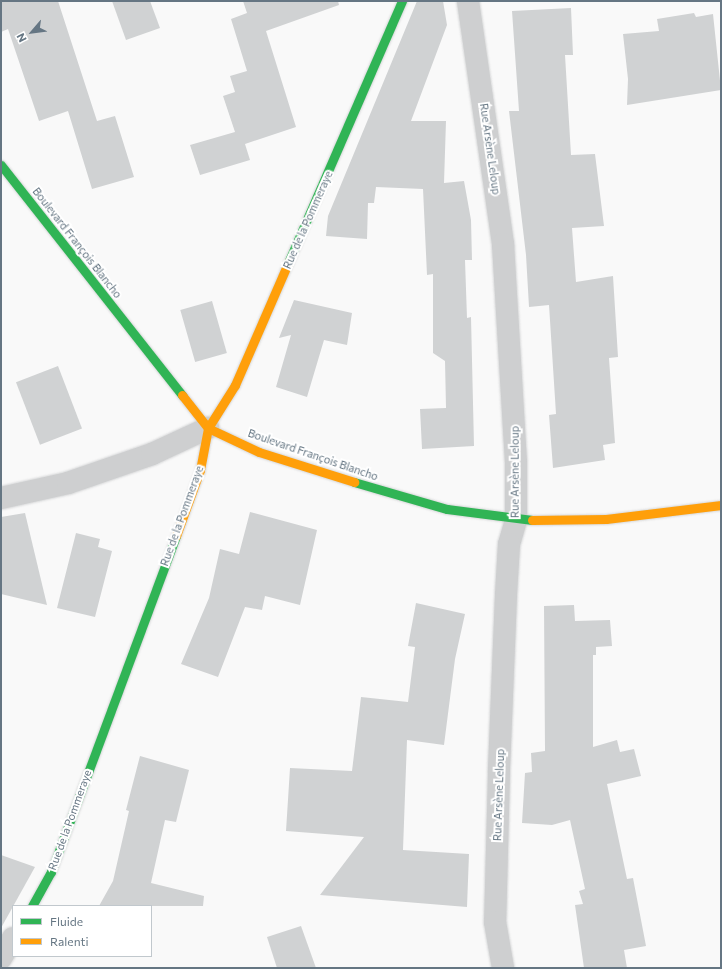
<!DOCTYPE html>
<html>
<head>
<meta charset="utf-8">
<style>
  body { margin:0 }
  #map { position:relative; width:722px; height:969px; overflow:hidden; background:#f9f9f9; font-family:Commissioner,sans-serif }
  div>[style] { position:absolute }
  .building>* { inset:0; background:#d0d2d3; transform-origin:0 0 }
  .roads { filter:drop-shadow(0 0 1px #d5d6d7) drop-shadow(0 0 1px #d5d6d7) }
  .street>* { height:22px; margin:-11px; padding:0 11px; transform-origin:11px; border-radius:11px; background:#cecfd0 }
  .fast>* { height:9px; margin:-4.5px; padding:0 4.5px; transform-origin:4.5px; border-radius:4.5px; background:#30b455 }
  .slow>* { height:9px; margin:-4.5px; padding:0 4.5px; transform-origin:4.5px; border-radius:4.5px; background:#ff9f0a }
  span { translate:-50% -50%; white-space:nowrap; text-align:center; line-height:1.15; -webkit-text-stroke:4px #fff; paint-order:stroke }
  .street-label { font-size:11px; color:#657683 }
  .frame { position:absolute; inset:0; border:2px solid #657683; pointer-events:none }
  .legend { position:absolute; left:12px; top:905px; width:140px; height:52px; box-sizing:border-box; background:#fff; border:1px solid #c1c8cd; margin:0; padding:5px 7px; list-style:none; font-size:12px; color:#657683 }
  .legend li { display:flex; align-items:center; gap:8px; height:20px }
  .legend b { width:20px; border:1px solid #c1c8cd }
  .north { position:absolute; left:12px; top:12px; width:40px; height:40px; -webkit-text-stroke:3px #fff; paint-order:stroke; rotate:242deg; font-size:11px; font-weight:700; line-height:16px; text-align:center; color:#657683 }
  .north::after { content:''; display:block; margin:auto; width:14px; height:18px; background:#657683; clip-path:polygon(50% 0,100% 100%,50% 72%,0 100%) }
</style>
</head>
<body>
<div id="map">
  <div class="building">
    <div style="clip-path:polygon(1px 1px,58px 1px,97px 121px,115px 116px,134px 177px,92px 189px,68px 111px,39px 121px,8px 29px,1px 32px)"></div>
    <div style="clip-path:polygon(112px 1px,150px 1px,160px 28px,126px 40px)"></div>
    <div style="clip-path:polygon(243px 1px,338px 1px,339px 5px,266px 31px,296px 127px,245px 144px,250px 160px,200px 175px,190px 145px,235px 132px,223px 96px,235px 92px,230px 76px,247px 71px,231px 19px,247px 13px)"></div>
    <div style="clip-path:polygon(417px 1px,443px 1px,447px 25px,411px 121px,446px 121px,444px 183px,464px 181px,471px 220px,472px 260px,465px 260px,467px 318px,471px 317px,474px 446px,422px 449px,420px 409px,446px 408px,445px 361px,433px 353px,433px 274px,427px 275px,423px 189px,376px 187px,374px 203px,368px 203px,367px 239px,326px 236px,328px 216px)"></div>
    <div style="clip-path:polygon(571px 8px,573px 55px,565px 55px,571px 155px,595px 154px,604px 226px,572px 228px,576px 282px,613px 276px,618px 357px,609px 358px,615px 443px,603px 445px,605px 460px,553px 468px,549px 415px,556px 414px,549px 305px,529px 307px,526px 255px,509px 111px,519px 111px,512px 11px)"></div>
    <div style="clip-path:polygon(694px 13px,696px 17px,713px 14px,721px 90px,627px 105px,628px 79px,623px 34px,659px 31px,657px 19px)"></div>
    <div style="clip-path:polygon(294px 300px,352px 313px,347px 345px,324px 340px,307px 397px,276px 387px,291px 335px,279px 338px)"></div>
    <div style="left:212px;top:301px;width:54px;height:33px;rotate:74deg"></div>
    <div style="left:58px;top:366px;width:67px;height:45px;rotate:69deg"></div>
    <div style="clip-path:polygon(250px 512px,317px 530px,300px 605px,265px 596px,262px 610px,245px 607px,218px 677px,181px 664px,209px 598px,220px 549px,239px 554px)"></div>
    <div style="clip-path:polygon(25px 513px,47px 605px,1px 594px,1px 517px)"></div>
    <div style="clip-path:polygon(76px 533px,100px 539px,98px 547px,112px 551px,95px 617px,57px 608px)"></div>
    <div style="clip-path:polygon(416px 603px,465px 614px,455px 659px,444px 745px,407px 740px,403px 850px,469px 854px,467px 907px,320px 895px,364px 837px,286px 831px,290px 768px,352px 771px,361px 697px,408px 702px,415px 647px,408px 646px)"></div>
    <div style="clip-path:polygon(574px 605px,575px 621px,610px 620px,612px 646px,596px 647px,596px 655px,593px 655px,593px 747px,617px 740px,620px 752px,634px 749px,641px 776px,607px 784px,627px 879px,633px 878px,646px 946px,624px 950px,627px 968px,584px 968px,575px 905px,583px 904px,579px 891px,585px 889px,570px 820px,552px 825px,522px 823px,525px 773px,532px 772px,531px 753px,545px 751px,544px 606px)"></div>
    <div style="clip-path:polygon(140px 756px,189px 770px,176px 822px,165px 820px,151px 883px,204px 896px,203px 906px,99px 906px,113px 881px,129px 811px,126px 810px)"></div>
    <div style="clip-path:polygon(1px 855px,35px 867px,1px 928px)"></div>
    <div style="clip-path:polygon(301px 926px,316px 968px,277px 968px,267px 937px)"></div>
  </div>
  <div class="roads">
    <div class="street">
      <div style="left:468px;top:1px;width:246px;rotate:81.8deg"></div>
      <div style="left:503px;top:244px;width:218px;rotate:86.6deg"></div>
      <div style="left:516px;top:462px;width:58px;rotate:90deg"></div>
      <div style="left:516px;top:520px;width:25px;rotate:106deg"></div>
      <div style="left:509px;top:544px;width:51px;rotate:93.4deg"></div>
      <div style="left:506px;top:595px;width:178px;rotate:92.3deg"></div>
      <div style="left:499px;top:773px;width:149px;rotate:91.5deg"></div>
      <div style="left:495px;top:922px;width:47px;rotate:80.1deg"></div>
      <div style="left:1px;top:498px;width:69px;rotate:-12.6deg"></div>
      <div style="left:68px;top:483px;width:89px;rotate:-19deg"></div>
      <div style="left:152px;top:454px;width:62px;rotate:-24.9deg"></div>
      <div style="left:1px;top:958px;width:23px;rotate:-59deg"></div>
    </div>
    <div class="fast">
      <div style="left:1px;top:165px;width:293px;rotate:51.8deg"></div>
      <div style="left:288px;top:263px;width:286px;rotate:-66.5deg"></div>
      <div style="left:354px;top:482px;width:97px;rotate:16.2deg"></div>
      <div style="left:447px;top:509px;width:86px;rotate:7.4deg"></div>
      <div style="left:32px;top:906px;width:39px;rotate:-61deg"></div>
      <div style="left:51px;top:872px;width:358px;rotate:-69.6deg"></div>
    </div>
    <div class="slow">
      <div style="left:182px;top:395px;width:42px;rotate:51.8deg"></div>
      <div style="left:208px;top:428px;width:56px;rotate:25.2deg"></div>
      <div style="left:259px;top:452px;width:100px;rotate:17.5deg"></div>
      <div style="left:532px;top:520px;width:74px;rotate:-0.8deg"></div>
      <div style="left:606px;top:519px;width:116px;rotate:-6.9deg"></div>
      <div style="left:176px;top:536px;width:70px;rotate:-70deg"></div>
      <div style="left:200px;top:470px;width:43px;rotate:-79.2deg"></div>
      <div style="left:208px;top:428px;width:51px;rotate:-57.9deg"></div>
      <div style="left:235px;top:385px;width:133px;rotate:-66.5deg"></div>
    </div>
  </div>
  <div class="street-label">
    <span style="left:490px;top:149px;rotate:82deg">Rue Arsène Leloup</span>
    <span style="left:308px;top:220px;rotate:-66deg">Rue de la Pommeraye</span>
    <span style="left:77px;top:243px;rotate:52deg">Boulevard François Blancho</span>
    <span style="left:313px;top:455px;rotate:19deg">Boulevard François Blancho</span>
    <span style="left:515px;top:472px;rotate:-90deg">Rue Arsène Leloup</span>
    <span style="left:182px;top:516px;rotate:-70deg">Rue de la Pommeraye</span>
    <span style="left:499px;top:795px;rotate:-88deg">Rue Arsène Leloup</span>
    <span style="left:70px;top:820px;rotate:-70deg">Rue de la Pommeraye</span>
  </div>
  <div class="frame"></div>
  <ul class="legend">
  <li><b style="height:5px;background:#30b455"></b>Fluide</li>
  <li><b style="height:5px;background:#ff9f0a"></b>Ralenti</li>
  </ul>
  <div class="north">N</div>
</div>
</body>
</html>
